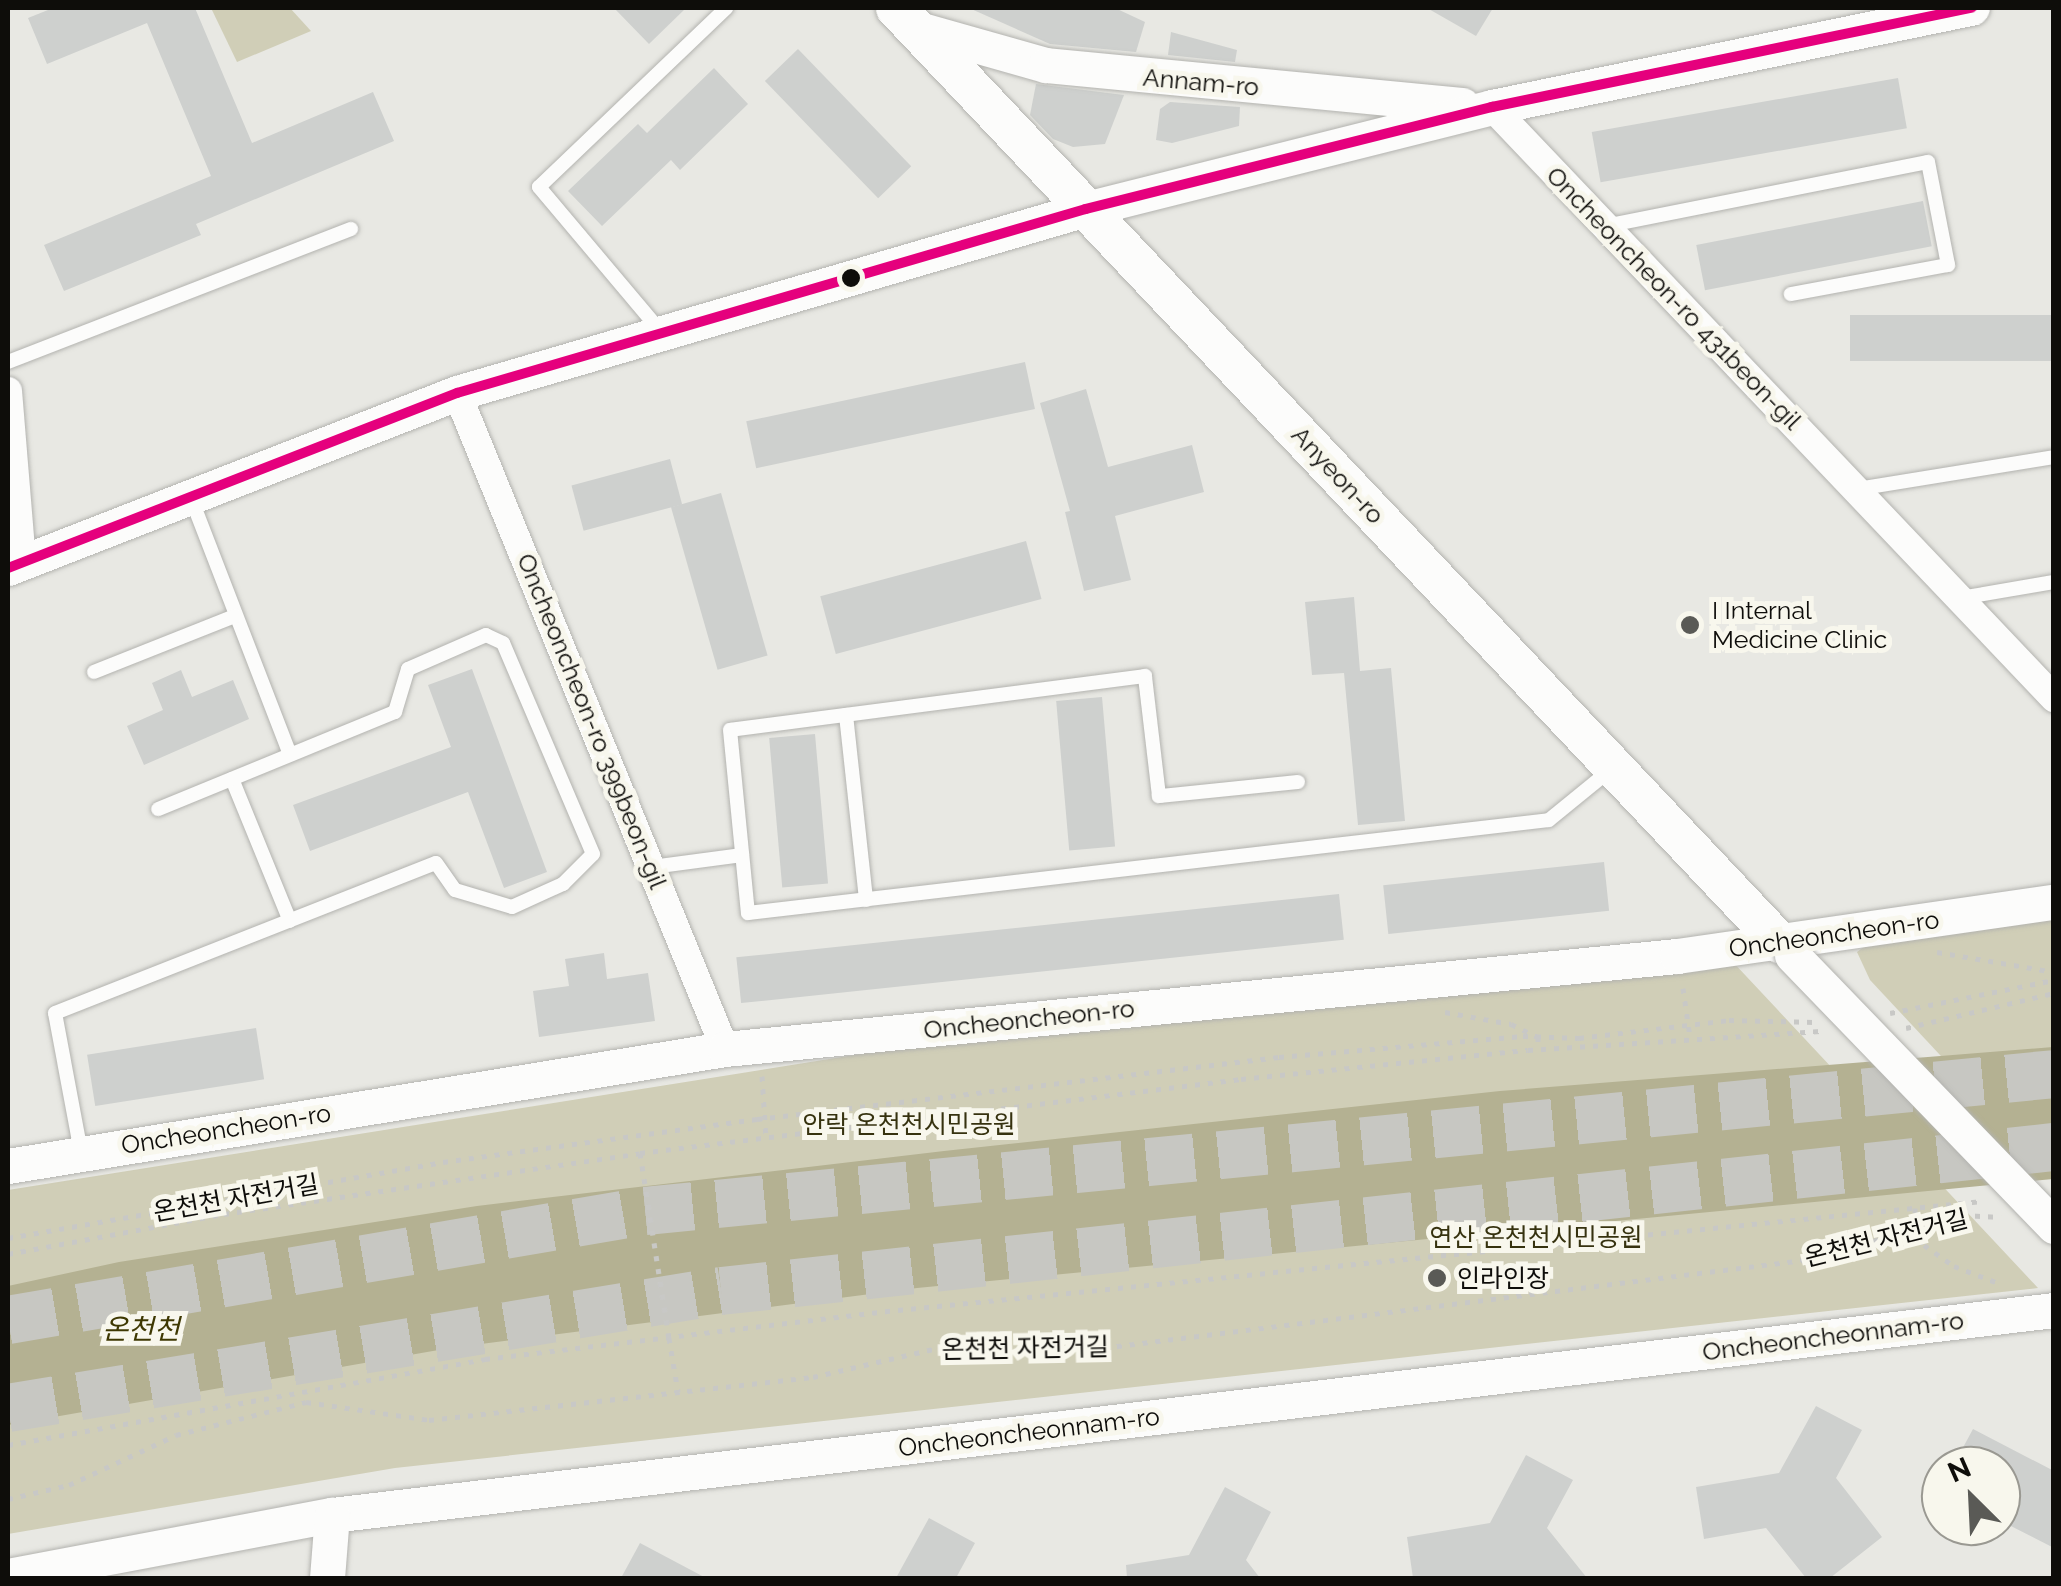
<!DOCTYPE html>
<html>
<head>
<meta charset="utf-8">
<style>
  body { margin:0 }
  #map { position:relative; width:2061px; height:1586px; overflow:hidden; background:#e8e8e3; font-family:Raleway,"Noto Sans KR",sans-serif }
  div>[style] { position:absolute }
  .green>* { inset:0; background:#d0ceb7 }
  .water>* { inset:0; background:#b4b192 }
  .building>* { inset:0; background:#ced0ce; transform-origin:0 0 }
  .trunk-tunnel>* { height:48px; margin-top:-24px; transform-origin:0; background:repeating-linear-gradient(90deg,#c7c7c2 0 48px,transparent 0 72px) }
  .path>* { height:5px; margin-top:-2.5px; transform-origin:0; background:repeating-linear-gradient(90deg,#c8c8c6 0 5px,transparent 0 13px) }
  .roads { filter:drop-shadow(0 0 2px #b3b3af) drop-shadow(0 0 2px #b3b3af) }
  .service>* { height:14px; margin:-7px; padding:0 7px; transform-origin:7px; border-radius:7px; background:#fcfcfb }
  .minor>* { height:28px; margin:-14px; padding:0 14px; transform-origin:14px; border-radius:14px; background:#fcfcfb }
  .tertiary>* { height:35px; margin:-17.5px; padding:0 17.5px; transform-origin:17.5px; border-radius:17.5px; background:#fcfcfb }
  .secondary>* { height:40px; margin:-20px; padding:0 20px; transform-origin:20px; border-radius:20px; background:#fcfcfb }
  .path-bridge>* { height:5px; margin-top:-2.5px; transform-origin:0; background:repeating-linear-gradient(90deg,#c8c8c6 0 5px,transparent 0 13px) }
  .bridges { filter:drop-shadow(0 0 2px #b3b3af) drop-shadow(0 0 2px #b3b3af) }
  .tertiary-bridge>* { height:35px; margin:-17.5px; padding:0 17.5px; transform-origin:17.5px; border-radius:17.5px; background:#fcfcfb }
  .bus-1>* { height:10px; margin:-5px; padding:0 5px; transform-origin:5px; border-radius:5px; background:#e5007d }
  .dots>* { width:28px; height:28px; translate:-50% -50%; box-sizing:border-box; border:5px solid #f8f7ed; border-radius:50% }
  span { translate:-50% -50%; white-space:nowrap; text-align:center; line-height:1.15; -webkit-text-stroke:10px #f8f7ed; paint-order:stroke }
  .street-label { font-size:25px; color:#0e0d0a }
  .poi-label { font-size:25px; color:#0e0d0a }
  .left { translate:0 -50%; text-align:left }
  .park-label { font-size:25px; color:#36320f }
  .water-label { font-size:28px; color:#3e3802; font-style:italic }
  .frame { position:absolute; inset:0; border:10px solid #0e0d0a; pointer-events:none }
  .north { position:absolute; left:1921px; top:1446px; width:100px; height:100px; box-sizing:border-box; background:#f8f7ed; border:2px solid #9a9992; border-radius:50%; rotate:336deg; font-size:28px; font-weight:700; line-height:40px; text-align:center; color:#0e0d0a }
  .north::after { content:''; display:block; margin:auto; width:35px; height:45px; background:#5a5a56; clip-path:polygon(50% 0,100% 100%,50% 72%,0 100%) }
</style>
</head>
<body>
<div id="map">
  <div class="green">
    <div style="clip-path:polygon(211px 8px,290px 8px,311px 31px,237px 62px)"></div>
    <div style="clip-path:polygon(2053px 918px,2053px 1176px,1870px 980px,1857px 952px,1869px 943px)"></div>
    <div style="clip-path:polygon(1731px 960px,2038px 1288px,395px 1468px,8px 1534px,8px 1190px,898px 1048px)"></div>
  </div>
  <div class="water">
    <div style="clip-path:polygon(2053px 1047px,2053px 1179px,917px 1288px,450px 1348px,8px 1425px,8px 1286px,119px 1262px,477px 1206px,944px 1151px,1500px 1091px)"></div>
  </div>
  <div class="building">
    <div style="clip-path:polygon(53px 8px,195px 8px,252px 143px,373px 92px,394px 141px,196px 224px,201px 235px,64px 291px,44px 245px,211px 176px,147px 23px,47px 64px,28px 18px)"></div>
    <div style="clip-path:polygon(614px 8px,686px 8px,649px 44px)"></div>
    <div style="clip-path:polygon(969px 8px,1115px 8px,1145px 22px,1136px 52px,1050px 44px)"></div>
    <div style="clip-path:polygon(1427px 8px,1493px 8px,1476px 36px)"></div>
    <div style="clip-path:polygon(1171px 32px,1237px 50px,1235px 62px,1168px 55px)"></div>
    <div style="left:798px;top:49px;width:163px;height:46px;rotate:46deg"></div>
    <div style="clip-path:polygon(714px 68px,748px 104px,680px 170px,671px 160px,602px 226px,568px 191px,638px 124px,647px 133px)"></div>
    <div style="left:1898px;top:78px;width:51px;height:311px;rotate:80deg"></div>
    <div style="clip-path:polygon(1036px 84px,1124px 95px,1105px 144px,1073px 147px,1053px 139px,1030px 115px)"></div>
    <div style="clip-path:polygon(1170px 102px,1240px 107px,1239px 126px,1172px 143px,1156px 140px,1160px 109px)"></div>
    <div style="left:1923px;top:201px;width:46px;height:231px;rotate:79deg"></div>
    <div style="left:2054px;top:315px;width:46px;height:204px;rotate:90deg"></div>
    <div style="left:1025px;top:362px;width:48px;height:285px;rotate:78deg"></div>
    <div style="clip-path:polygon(1086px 389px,1108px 467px,1192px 445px,1204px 492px,1115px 516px,1131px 580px,1084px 591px,1065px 512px,1070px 511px,1040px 403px)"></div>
    <div style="left:670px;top:459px;width:47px;height:102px;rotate:75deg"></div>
    <div style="left:721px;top:493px;width:169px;height:52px;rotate:74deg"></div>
    <div style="left:1026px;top:541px;width:60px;height:213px;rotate:75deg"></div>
    <div style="clip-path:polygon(1354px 597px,1360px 671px,1391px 668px,1405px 821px,1358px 825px,1344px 673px,1312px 675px,1305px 602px)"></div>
    <div style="clip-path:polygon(472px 669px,547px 872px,504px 888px,468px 792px,310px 851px,293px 805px,451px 747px,428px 685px)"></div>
    <div style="clip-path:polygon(181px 670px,192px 697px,233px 680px,249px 719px,144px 765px,127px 726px,163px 710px,152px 683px)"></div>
    <div style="left:1102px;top:697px;width:150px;height:46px;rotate:85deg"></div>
    <div style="left:815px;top:734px;width:150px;height:46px;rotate:85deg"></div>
    <div style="left:1604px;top:862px;width:49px;height:222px;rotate:84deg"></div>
    <div style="left:1339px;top:894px;width:46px;height:606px;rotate:84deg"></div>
    <div style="clip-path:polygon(604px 953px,607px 979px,648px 973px,655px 1021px,539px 1037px,533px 991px,569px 986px,565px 959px)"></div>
    <div style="left:256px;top:1028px;width:52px;height:171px;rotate:81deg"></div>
    <div style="clip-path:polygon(1816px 1406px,1862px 1430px,1836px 1478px,1882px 1537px,1830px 1578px,1806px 1578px,1766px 1528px,1704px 1539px,1696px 1487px,1779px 1473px)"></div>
    <div style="clip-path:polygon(1973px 1429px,2054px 1471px,2054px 1548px,2001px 1521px,2001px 1466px,1953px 1466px)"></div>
    <div style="clip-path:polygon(1526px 1455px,1573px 1480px,1547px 1528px,1587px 1578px,1413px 1578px,1407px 1537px,1490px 1523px)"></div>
    <div style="clip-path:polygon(1225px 1487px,1271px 1512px,1246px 1560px,1260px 1578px,1127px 1578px,1126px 1565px,1189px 1555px)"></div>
    <div style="clip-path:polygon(929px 1518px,975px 1543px,956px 1578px,896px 1578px)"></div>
    <div style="clip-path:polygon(640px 1543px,706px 1578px,621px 1578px)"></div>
  </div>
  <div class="trunk-tunnel">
    <div style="left:8px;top:1320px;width:646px;rotate:-9.71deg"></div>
    <div style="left:645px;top:1211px;width:1416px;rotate:-5.55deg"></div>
    <div style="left:8px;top:1408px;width:723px;rotate:-9.32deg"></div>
    <div style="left:721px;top:1291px;width:1341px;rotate:-6.17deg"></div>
  </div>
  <div class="path">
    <div style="left:1937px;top:952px;width:119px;rotate:9.7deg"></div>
    <div style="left:1683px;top:988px;width:49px;rotate:81.9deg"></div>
    <div style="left:1445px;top:1012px;width:67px;rotate:10.3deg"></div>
    <div style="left:1511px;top:1024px;width:30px;rotate:26deg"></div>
    <div style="left:1538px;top:1037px;width:12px;rotate:90deg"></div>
    <div style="left:1890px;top:1013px;width:167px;rotate:-11.4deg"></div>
    <div style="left:1906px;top:1028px;width:152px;rotate:-13.3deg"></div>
    <div style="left:762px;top:1076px;width:62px;rotate:86.3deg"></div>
    <div style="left:1915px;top:1208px;width:20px;rotate:90deg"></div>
    <div style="left:1915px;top:1228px;width:19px;rotate:62deg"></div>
    <div style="left:1924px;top:1245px;width:37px;rotate:35deg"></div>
    <div style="left:1954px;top:1266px;width:47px;rotate:21.1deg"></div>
    <div style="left:8px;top:1238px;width:442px;rotate:-9.9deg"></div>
    <div style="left:443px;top:1162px;width:317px;rotate:-7.8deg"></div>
    <div style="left:757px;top:1119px;width:526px;rotate:-6.77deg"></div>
    <div style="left:1279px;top:1057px;width:245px;rotate:-4.9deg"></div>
    <div style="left:1523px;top:1036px;width:56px;rotate:2deg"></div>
    <div style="left:1579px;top:1038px;width:151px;rotate:-6.8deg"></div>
    <div style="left:1729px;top:1020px;width:85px;rotate:1.3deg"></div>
    <div style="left:8px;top:1254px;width:220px;rotate:-10.5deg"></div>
    <div style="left:224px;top:1214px;width:420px;rotate:-8.3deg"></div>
    <div style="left:640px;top:1153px;width:606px;rotate:-7.02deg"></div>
    <div style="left:1241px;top:1079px;width:288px;rotate:-5.8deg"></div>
    <div style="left:1528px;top:1050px;width:293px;rotate:-3.7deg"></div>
    <div style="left:669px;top:1338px;width:55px;rotate:80.5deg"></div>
    <div style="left:8px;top:1445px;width:485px;rotate:-10.2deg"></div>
    <div style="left:485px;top:1359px;width:416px;rotate:-6.8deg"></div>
    <div style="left:898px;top:1310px;width:1090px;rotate:-5.74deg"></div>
    <div style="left:8px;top:1499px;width:63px;rotate:-12.9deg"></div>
    <div style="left:69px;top:1485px;width:118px;rotate:-25deg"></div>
    <div style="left:176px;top:1435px;width:134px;rotate:-14.2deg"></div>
    <div style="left:306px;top:1402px;width:124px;rotate:8.3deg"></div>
    <div style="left:429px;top:1420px;width:386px;rotate:-6.4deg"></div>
    <div style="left:813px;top:1377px;width:128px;rotate:-13.1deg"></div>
    <div style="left:938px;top:1348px;width:140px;rotate:1.2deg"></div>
    <div style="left:1078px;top:1351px;width:739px;rotate:-7.15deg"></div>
    <div style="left:1811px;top:1259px;width:157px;rotate:-16.2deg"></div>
    <div style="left:1962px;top:1215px;width:39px;rotate:3deg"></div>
  </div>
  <div class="roads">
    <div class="service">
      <div style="left:1605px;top:226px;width:329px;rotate:-11.2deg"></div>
      <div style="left:1928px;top:162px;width:105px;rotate:79deg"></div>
      <div style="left:1948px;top:265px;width:160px;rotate:169.5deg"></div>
      <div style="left:662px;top:333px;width:191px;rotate:-130.1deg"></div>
      <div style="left:539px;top:187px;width:259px;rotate:-43.7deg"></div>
      <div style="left:8px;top:362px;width:368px;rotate:-21.2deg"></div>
      <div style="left:1857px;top:489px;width:200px;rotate:-9.2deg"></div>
      <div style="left:191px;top:498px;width:275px;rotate:68.9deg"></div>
      <div style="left:1961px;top:598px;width:94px;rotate:-9.8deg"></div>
      <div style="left:94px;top:672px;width:152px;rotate:-21.7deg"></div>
      <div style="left:846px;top:715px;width:186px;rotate:83.8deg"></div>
      <div style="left:232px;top:779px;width:153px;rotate:67.8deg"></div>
      <div style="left:1298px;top:782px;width:140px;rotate:174.2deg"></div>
      <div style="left:1159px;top:796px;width:121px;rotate:-96.7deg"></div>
      <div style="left:1145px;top:676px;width:418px;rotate:172.6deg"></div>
      <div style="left:730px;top:730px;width:184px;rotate:84.4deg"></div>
      <div style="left:748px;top:913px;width:806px;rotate:-6.62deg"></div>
      <div style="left:1549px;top:820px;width:77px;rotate:-39.2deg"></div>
      <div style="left:652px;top:867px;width:91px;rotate:-7.6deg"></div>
      <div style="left:81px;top:1152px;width:141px;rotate:-100.6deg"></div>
      <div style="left:55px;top:1013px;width:409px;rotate:-21.5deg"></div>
      <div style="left:436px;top:863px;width:33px;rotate:55deg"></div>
      <div style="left:455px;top:890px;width:59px;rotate:16.6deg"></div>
      <div style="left:512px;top:907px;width:56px;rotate:-24.3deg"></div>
      <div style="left:563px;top:884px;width:42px;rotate:-45deg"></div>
      <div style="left:593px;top:854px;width:229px;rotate:-113.1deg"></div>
      <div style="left:503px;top:643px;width:19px;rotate:-155deg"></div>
      <div style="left:486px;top:635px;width:85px;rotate:156.4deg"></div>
      <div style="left:408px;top:669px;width:45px;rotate:106.8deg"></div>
      <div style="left:395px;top:712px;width:256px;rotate:157.7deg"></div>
    </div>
    <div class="minor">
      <div style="left:1492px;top:107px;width:816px;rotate:46.44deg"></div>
      <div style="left:8px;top:391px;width:173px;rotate:85.3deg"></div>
      <div style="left:457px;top:393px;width:709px;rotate:67.78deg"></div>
    </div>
    <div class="tertiary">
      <div style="left:915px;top:28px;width:136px;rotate:15.8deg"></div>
      <div style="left:1046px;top:65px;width:418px;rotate:5.5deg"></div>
      <div style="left:8px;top:568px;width:482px;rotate:-21.3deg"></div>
      <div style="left:457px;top:393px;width:655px;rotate:-16.31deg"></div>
      <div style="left:1086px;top:209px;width:419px;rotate:-14.1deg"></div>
      <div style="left:1492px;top:107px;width:490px;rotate:-11.7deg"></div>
      <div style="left:8px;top:1166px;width:726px;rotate:-9.27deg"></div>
      <div style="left:725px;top:1049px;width:957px;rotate:-5.58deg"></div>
      <div style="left:1677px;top:956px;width:381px;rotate:-8.2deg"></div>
      <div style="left:8px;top:1576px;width:330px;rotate:-10.7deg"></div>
      <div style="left:332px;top:1515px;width:1734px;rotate:-6.79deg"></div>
      <div style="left:327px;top:1578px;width:63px;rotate:-85.5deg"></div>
    </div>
    <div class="secondary">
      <div style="left:896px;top:8px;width:1287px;rotate:46.61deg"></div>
    </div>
  </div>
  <div class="path-bridge">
    <div style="left:640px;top:1153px;width:187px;rotate:81.1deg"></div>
  </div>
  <div class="bridges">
    <div class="tertiary-bridge">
      <div style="left:1792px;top:955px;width:377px;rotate:46deg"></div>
    </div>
  </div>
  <div class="bus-1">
    <div style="left:8px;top:568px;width:482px;rotate:-21.3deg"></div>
    <div style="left:457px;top:393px;width:655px;rotate:-16.31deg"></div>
    <div style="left:1086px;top:209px;width:419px;rotate:-14.1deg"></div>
    <div style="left:1492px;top:107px;width:490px;rotate:-11.7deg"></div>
  </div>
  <div class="dots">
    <div style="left:851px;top:278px;background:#0e0d0a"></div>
    <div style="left:1690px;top:625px;background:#5a5a56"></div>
    <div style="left:1437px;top:1278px;background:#5a5a56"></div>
  </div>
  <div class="street-label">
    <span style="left:1201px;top:82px;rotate:5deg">Annam-ro</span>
    <span style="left:1674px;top:298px;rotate:46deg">Oncheoncheon-ro 431beon-gil</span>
    <span style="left:1338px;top:475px;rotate:47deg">Anyeon-ro</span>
    <span style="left:592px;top:721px;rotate:68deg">Oncheoncheon-ro 399beon-gil</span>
    <span style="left:1834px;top:934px;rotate:-8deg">Oncheoncheon-ro</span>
    <span style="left:1029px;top:1019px;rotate:-6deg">Oncheoncheon-ro</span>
    <span style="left:226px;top:1129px;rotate:-9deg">Oncheoncheon-ro</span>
    <span style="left:236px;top:1198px;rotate:-10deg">온천천 자전거길</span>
    <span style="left:1886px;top:1238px;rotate:-14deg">온천천 자전거길</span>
    <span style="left:1833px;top:1336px;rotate:-7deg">Oncheoncheonnam-ro</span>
    <span style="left:1025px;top:1348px;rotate:-1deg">온천천 자전거길</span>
    <span style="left:1029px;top:1432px;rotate:-7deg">Oncheoncheonnam-ro</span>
  </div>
  <div class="poi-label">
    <span class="left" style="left:1712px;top:625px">I Internal<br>Medicine Clinic</span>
    <span class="left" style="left:1457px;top:1278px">인라인장</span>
  </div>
  <div class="park-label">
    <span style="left:909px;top:1124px">안락 온천천시민공원</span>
    <span style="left:1536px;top:1237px">연산 온천천시민공원</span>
  </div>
  <div class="water-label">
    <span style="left:141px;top:1330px">온천천</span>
  </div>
  <div class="frame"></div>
  <div class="north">N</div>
</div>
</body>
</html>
